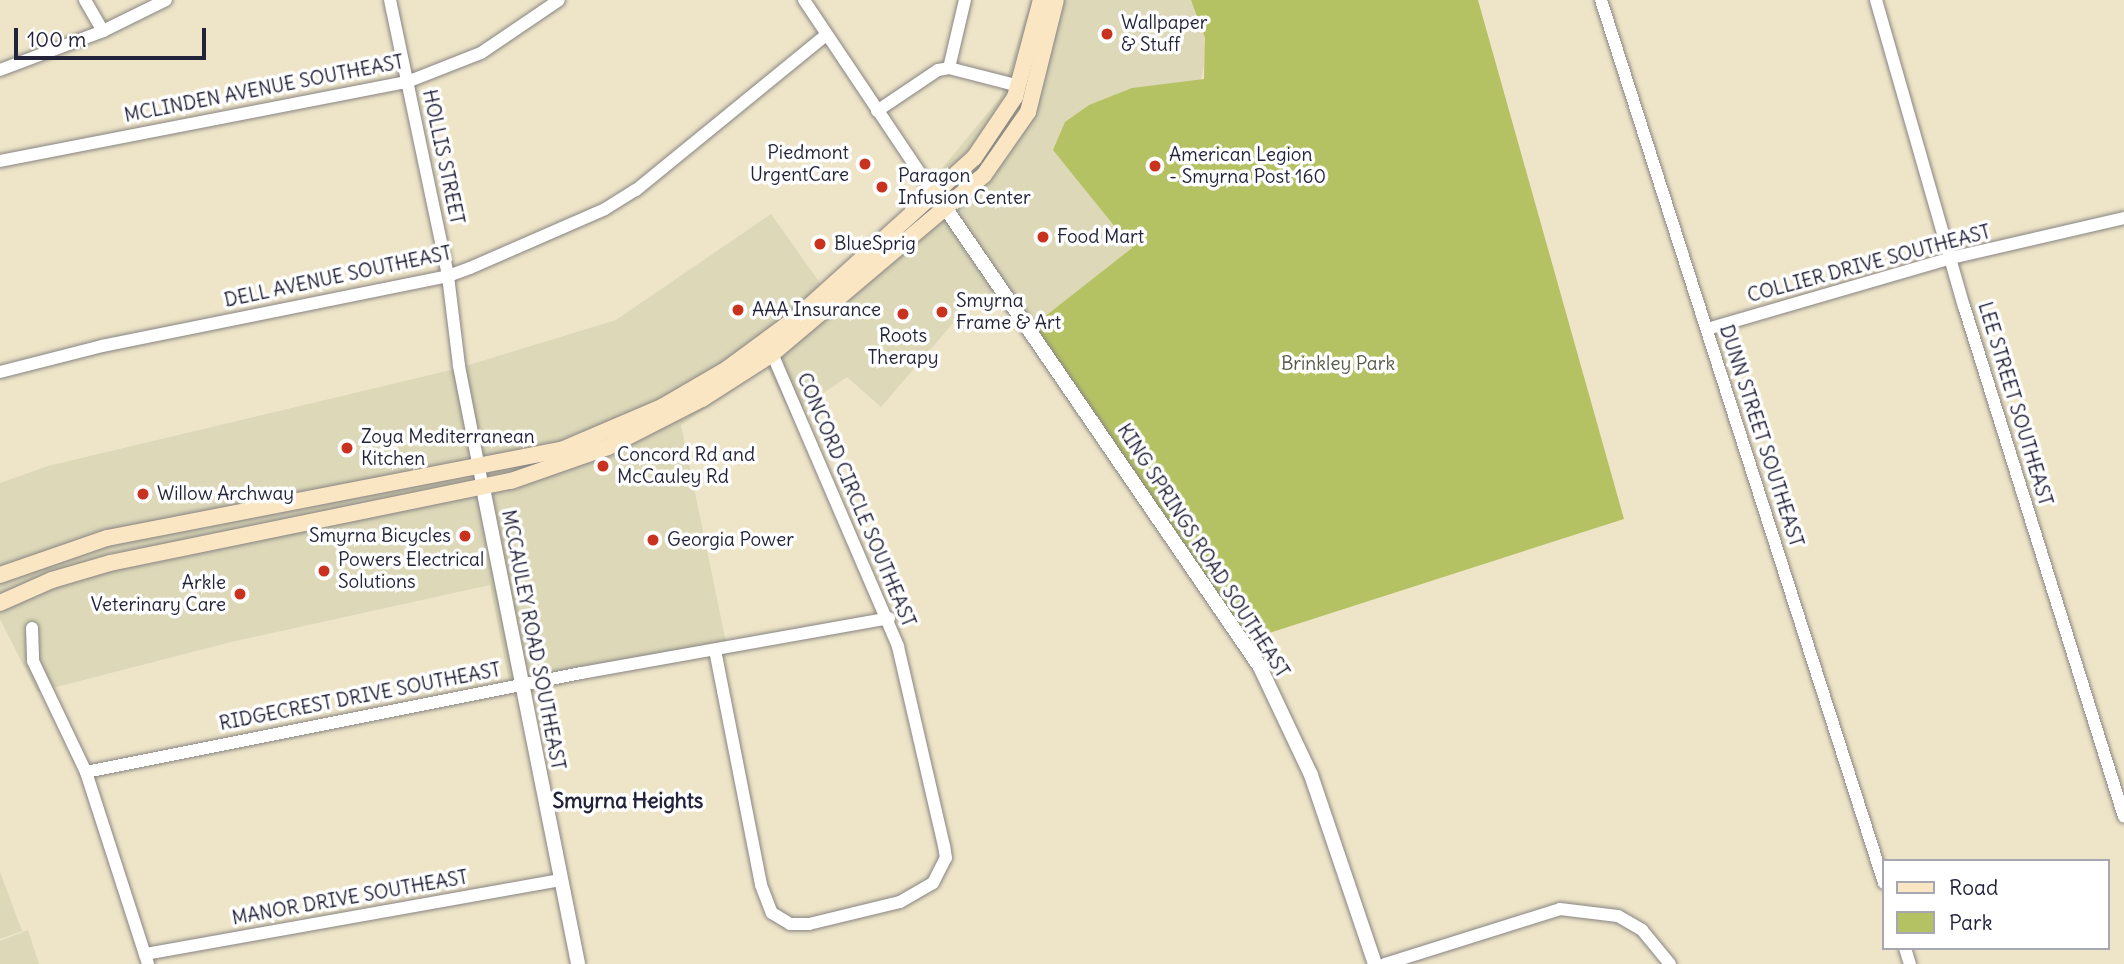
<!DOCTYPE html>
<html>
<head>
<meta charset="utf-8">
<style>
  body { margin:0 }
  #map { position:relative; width:2124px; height:964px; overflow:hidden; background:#eee5c8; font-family:Delius,sans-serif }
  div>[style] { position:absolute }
  .built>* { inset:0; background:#dcd8b8 }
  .green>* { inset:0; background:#b5c264 }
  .roads { filter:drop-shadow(0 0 2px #888482) drop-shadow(0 0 2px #888482) }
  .minor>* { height:12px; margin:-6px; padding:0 6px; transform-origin:6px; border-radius:6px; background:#fff }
  .tertiary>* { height:14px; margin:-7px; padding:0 7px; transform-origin:7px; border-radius:7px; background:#fff }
  .secondary>* { height:16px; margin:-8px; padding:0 8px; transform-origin:8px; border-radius:8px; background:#fbe6c4 }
  .dots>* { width:19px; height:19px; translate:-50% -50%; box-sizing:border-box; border:4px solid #fff; border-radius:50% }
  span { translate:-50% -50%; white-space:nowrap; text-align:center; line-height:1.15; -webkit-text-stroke:7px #fff; paint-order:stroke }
  .poi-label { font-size:19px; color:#22223b }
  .left { translate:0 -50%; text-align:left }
  .right { translate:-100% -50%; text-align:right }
  .street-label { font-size:19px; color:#22223b }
  .park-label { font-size:19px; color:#555a49 }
  .neighbourhood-label { font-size:21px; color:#22223b; font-weight:700 }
  .legend { position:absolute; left:1882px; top:859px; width:228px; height:91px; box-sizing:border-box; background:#fff; border:2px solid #a7a7b1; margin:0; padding:9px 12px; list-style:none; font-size:21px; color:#22223b }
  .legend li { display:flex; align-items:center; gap:14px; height:35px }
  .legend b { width:35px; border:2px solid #a7a7b1 }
  .scale { position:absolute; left:14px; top:28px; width:192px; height:32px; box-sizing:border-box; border:4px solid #22223b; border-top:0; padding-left:9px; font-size:21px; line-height:24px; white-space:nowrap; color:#22223b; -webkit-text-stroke:5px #fff; paint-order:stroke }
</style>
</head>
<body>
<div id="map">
  <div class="built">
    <div style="clip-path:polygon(1031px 0,1191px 0,1202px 24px,1207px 54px,1200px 83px,1053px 149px,1132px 248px,1030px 328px,978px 294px,881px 407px,847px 377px,791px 415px,767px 367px,681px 425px,728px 652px,510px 687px,490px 585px,227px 643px,37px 692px,0 619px,0 483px,48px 466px,459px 368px,616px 320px,771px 214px,830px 297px,941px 202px,939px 172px,1000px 98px)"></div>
    <div style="clip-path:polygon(0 872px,22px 931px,0 939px)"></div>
    <div style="clip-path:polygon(28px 930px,39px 964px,0 964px,0 941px)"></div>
  </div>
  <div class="green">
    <div style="clip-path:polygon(1191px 0,1478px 0,1624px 519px,1244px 641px,1030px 328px,1132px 248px,1053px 150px,1065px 122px,1089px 105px,1132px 88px,1204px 79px,1205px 38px)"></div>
  </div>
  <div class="roads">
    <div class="minor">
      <div style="left:85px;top:0;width:36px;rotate:60deg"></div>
      <div style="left:390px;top:0;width:282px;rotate:78.1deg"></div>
      <div style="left:448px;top:276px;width:91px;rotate:83deg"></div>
      <div style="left:459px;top:366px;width:124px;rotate:78.9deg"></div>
      <div style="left:804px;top:0;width:234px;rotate:56.2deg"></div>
      <div style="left:1601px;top:0;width:927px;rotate:72.23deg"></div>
      <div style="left:1876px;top:0;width:318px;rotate:74deg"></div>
      <div style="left:1964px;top:306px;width:535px;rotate:72.61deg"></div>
      <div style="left:949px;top:68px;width:70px;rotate:-76.8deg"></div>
      <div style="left:0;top:70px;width:110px;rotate:-20.7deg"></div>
      <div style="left:103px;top:31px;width:70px;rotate:-26.2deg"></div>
      <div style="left:877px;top:111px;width:73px;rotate:-33.9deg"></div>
      <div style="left:938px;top:70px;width:11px;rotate:-10deg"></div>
      <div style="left:949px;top:68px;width:72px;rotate:14.4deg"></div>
      <div style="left:0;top:161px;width:415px;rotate:-11deg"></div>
      <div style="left:407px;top:82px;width:79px;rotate:-21.4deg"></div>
      <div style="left:481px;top:53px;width:94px;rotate:-34.2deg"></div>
      <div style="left:1707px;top:329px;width:254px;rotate:-16.2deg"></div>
      <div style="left:1951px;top:258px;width:178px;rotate:-13deg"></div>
      <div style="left:0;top:372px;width:105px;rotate:-14.3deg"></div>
      <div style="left:102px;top:346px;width:353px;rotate:-11.4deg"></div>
      <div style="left:448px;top:276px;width:23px;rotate:-20deg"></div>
      <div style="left:470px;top:268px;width:147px;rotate:-23.6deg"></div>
      <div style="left:605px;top:209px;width:36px;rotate:-32deg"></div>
      <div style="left:636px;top:190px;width:245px;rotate:-39.2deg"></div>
      <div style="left:32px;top:628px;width:33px;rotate:88deg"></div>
      <div style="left:33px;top:661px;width:123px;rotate:64.5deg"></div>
      <div style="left:86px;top:772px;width:202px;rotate:72.1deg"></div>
      <div style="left:715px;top:650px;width:239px;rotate:78.9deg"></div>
      <div style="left:761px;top:885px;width:30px;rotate:69deg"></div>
      <div style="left:772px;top:913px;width:21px;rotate:31deg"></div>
      <div style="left:790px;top:924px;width:19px"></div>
      <div style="left:809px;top:924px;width:94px;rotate:-13.6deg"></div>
      <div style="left:900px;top:902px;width:38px;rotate:-30deg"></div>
      <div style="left:933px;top:883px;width:28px;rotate:-63deg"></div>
      <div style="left:946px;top:858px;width:12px;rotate:-99deg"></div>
      <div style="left:944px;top:846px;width:205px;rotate:-103deg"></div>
      <div style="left:898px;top:646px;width:318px;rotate:-113.3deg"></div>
      <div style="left:86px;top:772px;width:505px;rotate:-11.31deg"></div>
      <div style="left:581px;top:673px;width:313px;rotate:-10.1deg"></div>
      <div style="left:1905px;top:948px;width:17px;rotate:73deg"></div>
      <div style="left:145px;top:954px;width:423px;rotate:-10.1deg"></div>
      <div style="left:1385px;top:964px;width:183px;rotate:-17.4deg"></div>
      <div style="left:1560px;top:909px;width:58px;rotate:6.9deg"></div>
      <div style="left:1618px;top:916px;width:28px;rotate:30deg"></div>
      <div style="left:1642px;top:930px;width:44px;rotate:50.5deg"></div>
    </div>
    <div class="tertiary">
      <div style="left:940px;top:200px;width:566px;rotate:55.58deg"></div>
      <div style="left:1260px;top:667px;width:119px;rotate:64.7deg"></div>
      <div style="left:1311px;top:775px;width:200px;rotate:71.3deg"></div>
      <div style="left:483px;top:488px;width:485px;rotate:78.7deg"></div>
    </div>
    <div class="secondary">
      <div style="left:0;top:575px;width:113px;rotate:-19.1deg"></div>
      <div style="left:107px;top:538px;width:462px;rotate:-11deg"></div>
      <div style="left:561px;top:450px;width:110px;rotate:-23.1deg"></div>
      <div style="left:662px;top:407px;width:75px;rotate:-30.3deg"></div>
      <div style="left:727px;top:369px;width:86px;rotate:-36.5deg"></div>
      <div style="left:796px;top:318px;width:239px;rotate:-42deg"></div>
      <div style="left:974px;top:158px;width:73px;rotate:-56.1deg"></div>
      <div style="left:1015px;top:97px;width:100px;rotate:-75deg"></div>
      <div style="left:0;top:603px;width:57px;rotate:-23.9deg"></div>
      <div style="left:52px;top:580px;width:60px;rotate:-16.3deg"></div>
      <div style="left:110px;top:563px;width:409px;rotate:-11.6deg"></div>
      <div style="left:511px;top:481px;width:103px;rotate:-19.3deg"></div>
      <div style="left:608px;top:447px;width:106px;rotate:-27.1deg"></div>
      <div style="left:702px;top:399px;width:83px;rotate:-32.7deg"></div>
      <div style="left:772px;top:354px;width:277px;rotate:-40.2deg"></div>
      <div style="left:984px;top:175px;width:77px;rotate:-55.1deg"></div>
      <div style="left:1028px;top:112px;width:115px;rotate:-76deg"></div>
    </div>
  </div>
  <div class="dots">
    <div style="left:1107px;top:34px;background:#c8321e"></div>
    <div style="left:865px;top:164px;background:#c8321e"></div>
    <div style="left:1155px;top:166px;background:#c8321e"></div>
    <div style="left:882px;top:187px;background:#c8321e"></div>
    <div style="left:1043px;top:237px;background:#c8321e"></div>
    <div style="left:820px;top:244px;background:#c8321e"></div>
    <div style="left:738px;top:310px;background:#c8321e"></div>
    <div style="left:942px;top:312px;background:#c8321e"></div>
    <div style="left:903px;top:314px;background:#c8321e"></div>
    <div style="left:347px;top:448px;background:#c8321e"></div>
    <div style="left:603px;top:466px;background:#c8321e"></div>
    <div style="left:143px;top:494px;background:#c8321e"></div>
    <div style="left:465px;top:536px;background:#c8321e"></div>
    <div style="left:653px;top:540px;background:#c8321e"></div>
    <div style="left:324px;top:571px;background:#c8321e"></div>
    <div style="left:240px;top:594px;background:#c8321e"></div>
  </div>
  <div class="poi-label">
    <span class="left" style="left:1121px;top:34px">Wallpaper<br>&amp; Stuff</span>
    <span class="right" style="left:849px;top:164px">Piedmont<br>UrgentCare</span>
    <span class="left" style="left:1169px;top:166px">American Legion<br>- Smyrna Post 160</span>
    <span class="left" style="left:898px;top:187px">Paragon<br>Infusion Center</span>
    <span class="left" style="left:1057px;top:237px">Food Mart</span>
    <span class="left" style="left:834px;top:244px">BlueSprig</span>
    <span class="left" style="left:956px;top:312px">Smyrna<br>Frame &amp; Art</span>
    <span class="left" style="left:752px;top:310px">AAA Insurance</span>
    <span style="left:903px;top:347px">Roots<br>Therapy</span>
    <span class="left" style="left:361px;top:448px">Zoya Mediterranean<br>Kitchen</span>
    <span class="left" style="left:617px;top:466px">Concord Rd and<br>McCauley Rd</span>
    <span class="left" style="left:157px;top:494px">Willow Archway</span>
    <span class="right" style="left:451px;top:536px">Smyrna Bicycles</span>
    <span class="left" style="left:667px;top:540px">Georgia Power</span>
    <span class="left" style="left:338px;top:571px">Powers Electrical<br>Solutions</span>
    <span class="right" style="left:226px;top:594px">Arkle<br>Veterinary Care</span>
  </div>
  <div class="street-label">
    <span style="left:264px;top:89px;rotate:-11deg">MCLINDEN AVENUE SOUTHEAST</span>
    <span style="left:443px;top:157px;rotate:78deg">HOLLIS STREET</span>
    <span style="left:1869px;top:264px;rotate:-15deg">COLLIER DRIVE SOUTHEAST</span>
    <span style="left:338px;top:277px;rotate:-12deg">DELL AVENUE SOUTHEAST</span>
    <span style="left:2015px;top:404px;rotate:73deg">LEE STREET SOUTHEAST</span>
    <span style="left:1761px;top:436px;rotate:72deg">DUNN STREET SOUTHEAST</span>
    <span style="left:856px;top:500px;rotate:67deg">CONCORD CIRCLE SOUTHEAST</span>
    <span style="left:1203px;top:551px;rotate:57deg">KING SPRINGS ROAD SOUTHEAST</span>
    <span style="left:533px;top:640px;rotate:79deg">MCCAULEY ROAD SOUTHEAST</span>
    <span style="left:360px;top:697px;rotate:-11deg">RIDGECREST DRIVE SOUTHEAST</span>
    <span style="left:350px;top:898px;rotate:-10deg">MANOR DRIVE SOUTHEAST</span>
  </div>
  <div class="park-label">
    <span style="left:1338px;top:364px">Brinkley Park</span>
  </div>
  <div class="neighbourhood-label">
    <span style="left:628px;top:801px">Smyrna Heights</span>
  </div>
  <ul class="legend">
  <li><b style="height:9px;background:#fbe6c4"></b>Road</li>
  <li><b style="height:19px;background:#b5c264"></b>Park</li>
  </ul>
  <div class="scale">100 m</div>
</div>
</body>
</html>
